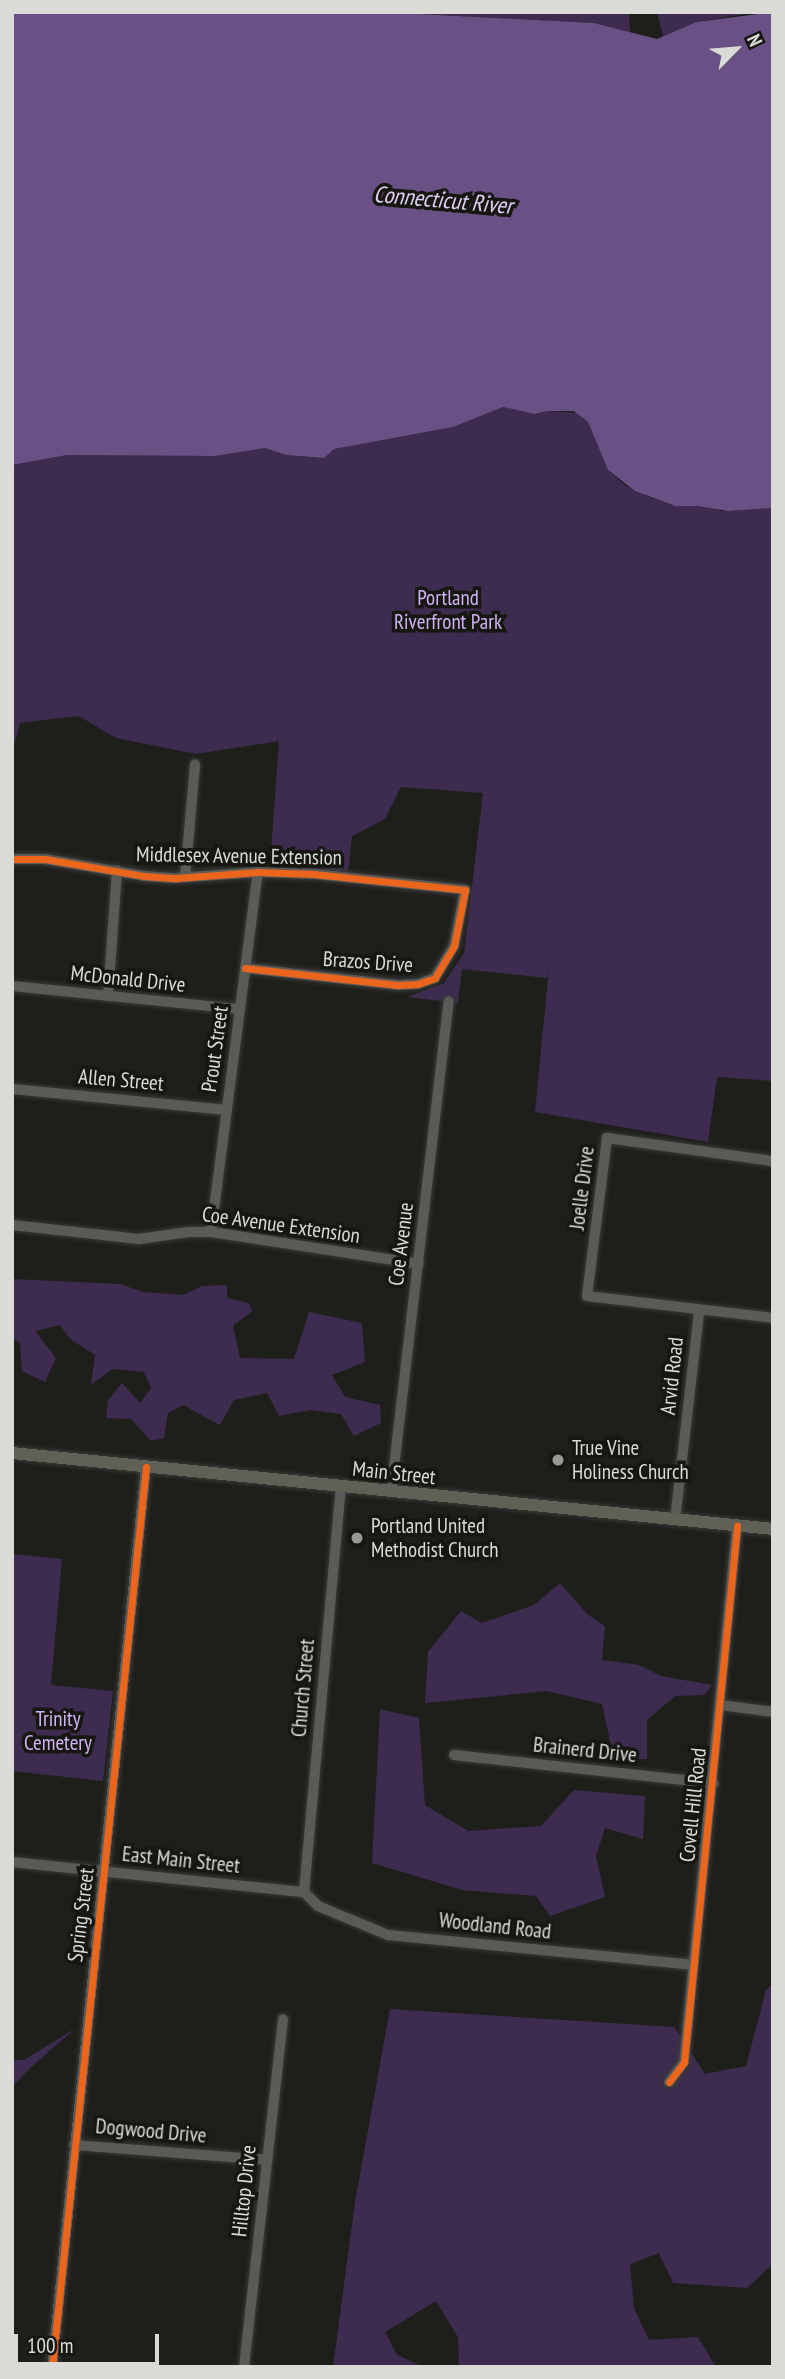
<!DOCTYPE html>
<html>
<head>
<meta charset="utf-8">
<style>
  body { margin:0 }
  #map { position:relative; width:785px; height:2379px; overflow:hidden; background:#1e1f1b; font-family:"PT Sans Narrow",sans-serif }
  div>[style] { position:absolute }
  .green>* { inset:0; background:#3d2c4f }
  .water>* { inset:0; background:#6a5185 }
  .roads { filter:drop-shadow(0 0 2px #3a3a38) drop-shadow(0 0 2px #3a3a38) }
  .minor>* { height:10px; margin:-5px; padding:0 5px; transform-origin:5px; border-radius:5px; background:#5a5a57 }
  .major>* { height:12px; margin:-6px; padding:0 6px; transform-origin:6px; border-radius:6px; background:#5f6056 }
  .cycleway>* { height:7px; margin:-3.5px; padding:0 3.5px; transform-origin:3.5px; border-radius:3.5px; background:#eb651d }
  .dots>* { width:19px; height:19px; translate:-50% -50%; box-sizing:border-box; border:4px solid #161711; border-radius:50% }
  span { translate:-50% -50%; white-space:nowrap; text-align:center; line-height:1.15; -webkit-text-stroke:7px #161711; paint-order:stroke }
  .park-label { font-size:21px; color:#d1b2f6 }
  .street-label { font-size:21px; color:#dadbd7 }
  .poi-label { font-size:21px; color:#dadbd7 }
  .left { translate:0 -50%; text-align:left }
  .water-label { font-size:23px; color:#e0d1f4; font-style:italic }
  .frame { position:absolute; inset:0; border:14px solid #dadbd7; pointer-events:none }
  .north { position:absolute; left:701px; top:14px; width:70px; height:70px; -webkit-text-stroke:5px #161711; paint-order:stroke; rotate:65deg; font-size:19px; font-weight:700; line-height:28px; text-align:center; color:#dadbd7 }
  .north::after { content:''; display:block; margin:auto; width:24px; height:32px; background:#dadbd7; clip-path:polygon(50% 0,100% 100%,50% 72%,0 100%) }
  .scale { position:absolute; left:14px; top:2334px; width:145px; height:32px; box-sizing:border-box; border:4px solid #dadbd7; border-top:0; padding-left:9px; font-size:21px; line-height:24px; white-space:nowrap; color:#dadbd7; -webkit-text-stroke:5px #161711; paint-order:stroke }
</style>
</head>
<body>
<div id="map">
  <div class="green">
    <div style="clip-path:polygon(380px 12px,629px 12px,630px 32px,594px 23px)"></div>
    <div style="clip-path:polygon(657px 12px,756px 12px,696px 22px,663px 36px)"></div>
    <div style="clip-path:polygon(503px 407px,538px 414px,547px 411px,578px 413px,588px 422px,608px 470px,626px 486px,649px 497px,671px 505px,703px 506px,722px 511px,773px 508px,773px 1081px,717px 1077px,708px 1142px,535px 1112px,549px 968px,547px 978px,462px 969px,458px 1003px,407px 997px,444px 983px,464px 953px,483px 793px,401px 787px,385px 819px,352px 836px,348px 872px,270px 865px,279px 741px,196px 754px,116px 738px,79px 716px,20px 723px,12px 753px,12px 465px,67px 455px,215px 456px,265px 448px,286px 455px,321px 458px,334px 449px,452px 427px)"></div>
    <div style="clip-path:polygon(12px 1279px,120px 1284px,143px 1292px,183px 1295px,202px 1286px,227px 1285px,227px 1298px,249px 1303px,252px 1311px,233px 1326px,240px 1358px,294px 1359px,309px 1312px,362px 1323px,365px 1362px,332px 1375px,345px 1397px,380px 1405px,381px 1423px,354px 1436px,341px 1414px,310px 1410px,279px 1416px,267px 1393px,234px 1400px,220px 1425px,183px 1405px,168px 1413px,164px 1438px,151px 1441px,131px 1419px,106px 1418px,108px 1400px,122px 1383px,140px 1403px,151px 1388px,144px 1372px,112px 1369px,91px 1385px,95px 1355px,70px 1339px,60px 1325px,35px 1331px,56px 1358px,45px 1382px,22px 1371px,20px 1343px,12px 1338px)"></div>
    <div style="clip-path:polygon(12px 1554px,62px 1559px,51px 1685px,113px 1691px,103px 1781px,12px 1771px)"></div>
    <div style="clip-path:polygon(560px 1583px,587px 1614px,605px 1626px,602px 1660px,639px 1665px,661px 1676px,712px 1685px,705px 1695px,675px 1696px,647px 1720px,647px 1759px,614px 1759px,602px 1704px,547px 1691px,425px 1703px,428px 1652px,461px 1611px,482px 1623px,534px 1605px)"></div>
    <div style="clip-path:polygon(380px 1709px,419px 1718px,425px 1805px,468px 1831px,541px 1826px,574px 1790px,645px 1796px,643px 1839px,605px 1828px,596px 1856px,605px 1897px,550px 1916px,536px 1896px,462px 1890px,372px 1863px)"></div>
    <div style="clip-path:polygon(773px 1984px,773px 2264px,747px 2288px,673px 2283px,659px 2253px,630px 2264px,634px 2308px,649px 2340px,698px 2337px,716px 2367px,459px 2367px,458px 2337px,436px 2301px,385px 2332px,397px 2355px,424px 2367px,333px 2367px,355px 2202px,390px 2009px,674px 2027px,705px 2074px,746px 2066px,766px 1990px)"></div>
    <div style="clip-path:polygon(76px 2028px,30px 2068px,12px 2087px,12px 2060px,24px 2060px)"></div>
  </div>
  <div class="water">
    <div style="clip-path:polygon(12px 12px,380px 12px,594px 23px,657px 39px,696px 22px,773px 12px,773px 508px,728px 511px,698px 506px,675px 506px,635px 491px,608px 470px,588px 422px,574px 411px,547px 411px,535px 414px,503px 407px,453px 427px,334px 449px,324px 458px,286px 455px,265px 448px,215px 456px,67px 455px,12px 465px)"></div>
  </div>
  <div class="roads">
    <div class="minor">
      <div style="left:12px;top:859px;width:33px"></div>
      <div style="left:45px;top:859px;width:100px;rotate:9.7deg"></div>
      <div style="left:144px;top:876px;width:32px;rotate:4deg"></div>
      <div style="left:176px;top:878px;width:82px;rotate:-4.2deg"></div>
      <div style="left:258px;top:872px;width:56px;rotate:2deg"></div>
      <div style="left:314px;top:874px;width:152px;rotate:6deg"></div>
      <div style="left:465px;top:890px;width:57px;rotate:101.1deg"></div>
      <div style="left:454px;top:946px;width:37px;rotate:121deg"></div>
      <div style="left:435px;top:978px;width:18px;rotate:161deg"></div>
      <div style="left:418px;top:984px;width:20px;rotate:177deg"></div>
      <div style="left:398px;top:985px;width:154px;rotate:-173.7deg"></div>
      <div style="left:185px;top:877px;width:113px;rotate:-84.9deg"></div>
      <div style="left:12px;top:986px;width:229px;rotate:5.8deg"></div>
      <div style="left:108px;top:996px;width:126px;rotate:-85.9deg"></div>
      <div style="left:12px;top:1089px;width:216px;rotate:5.6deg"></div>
      <div style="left:773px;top:1161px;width:168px;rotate:-172.1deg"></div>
      <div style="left:607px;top:1138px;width:159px;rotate:97.2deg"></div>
      <div style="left:587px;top:1296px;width:187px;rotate:6.7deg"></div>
      <div style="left:12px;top:1225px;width:128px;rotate:6.3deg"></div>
      <div style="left:139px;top:1239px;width:50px;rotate:-8deg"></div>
      <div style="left:189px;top:1232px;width:22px"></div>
      <div style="left:211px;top:1232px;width:210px;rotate:8.7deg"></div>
      <div style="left:211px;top:1232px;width:363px;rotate:-82.6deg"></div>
      <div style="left:391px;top:1492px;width:494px;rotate:-83.3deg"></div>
      <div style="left:675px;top:1520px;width:210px;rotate:-83.4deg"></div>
      <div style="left:720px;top:1705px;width:53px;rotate:7.5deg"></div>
      <div style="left:454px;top:1755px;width:261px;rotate:6.2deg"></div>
      <div style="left:12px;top:1862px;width:294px;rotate:5.9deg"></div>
      <div style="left:304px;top:1892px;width:407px;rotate:-84.8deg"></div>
      <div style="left:304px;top:1892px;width:20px;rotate:45deg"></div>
      <div style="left:318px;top:1906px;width:76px;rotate:22.5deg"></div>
      <div style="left:388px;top:1935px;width:306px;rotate:5.6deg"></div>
      <div style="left:669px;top:2082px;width:25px;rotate:-53deg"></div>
      <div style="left:684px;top:2062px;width:539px;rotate:-84.35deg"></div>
      <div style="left:74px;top:2145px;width:194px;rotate:4.4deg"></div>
      <div style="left:52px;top:2367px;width:905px;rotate:-84.04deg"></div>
      <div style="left:244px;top:2367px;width:350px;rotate:-83.6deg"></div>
    </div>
    <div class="major">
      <div style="left:12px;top:1453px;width:765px;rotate:5.7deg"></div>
    </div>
  </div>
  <div class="cycleway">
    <div style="left:12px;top:859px;width:33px"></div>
    <div style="left:45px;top:859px;width:100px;rotate:9.7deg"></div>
    <div style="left:144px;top:876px;width:32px;rotate:4deg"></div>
    <div style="left:176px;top:878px;width:82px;rotate:-4.2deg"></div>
    <div style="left:258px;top:872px;width:56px;rotate:2deg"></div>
    <div style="left:314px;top:874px;width:152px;rotate:6deg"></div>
    <div style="left:465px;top:890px;width:57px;rotate:101.1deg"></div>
    <div style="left:454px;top:946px;width:37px;rotate:121deg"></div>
    <div style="left:435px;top:978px;width:18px;rotate:161deg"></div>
    <div style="left:418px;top:984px;width:20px;rotate:177deg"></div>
    <div style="left:398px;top:985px;width:154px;rotate:-173.7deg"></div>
    <div style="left:669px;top:2082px;width:25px;rotate:-53deg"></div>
    <div style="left:684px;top:2062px;width:539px;rotate:-84.35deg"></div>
    <div style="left:52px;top:2367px;width:905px;rotate:-84.04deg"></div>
  </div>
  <div class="dots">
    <div style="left:558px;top:1460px;background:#989995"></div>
    <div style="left:357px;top:1538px;background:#989995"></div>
  </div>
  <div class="park-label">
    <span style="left:448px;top:610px">Portland<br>Riverfront Park</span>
    <span style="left:58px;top:1731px">Trinity<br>Cemetery</span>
  </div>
  <div class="street-label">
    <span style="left:239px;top:856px;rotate:1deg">Middlesex Avenue Extension</span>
    <span style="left:368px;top:962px;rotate:4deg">Brazos Drive</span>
    <span style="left:128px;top:979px;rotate:6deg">McDonald Drive</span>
    <span style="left:215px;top:1049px;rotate:-82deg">Prout Street</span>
    <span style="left:121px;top:1080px;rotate:5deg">Allen Street</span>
    <span style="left:582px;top:1188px;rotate:-83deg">Joelle Drive</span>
    <span style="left:281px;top:1225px;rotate:8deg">Coe Avenue Extension</span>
    <span style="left:401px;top:1244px;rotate:-83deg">Coe Avenue</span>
    <span style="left:672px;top:1376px;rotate:-84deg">Arvid Road</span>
    <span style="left:394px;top:1473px;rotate:6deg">Main Street</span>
    <span style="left:303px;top:1688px;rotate:-85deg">Church Street</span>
    <span style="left:585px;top:1750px;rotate:6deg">Brainerd Drive</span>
    <span style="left:693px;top:1805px;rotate:-84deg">Covell Hill Road</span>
    <span style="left:181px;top:1860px;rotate:6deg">East Main Street</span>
    <span style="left:81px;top:1915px;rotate:-83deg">Spring Street</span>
    <span style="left:495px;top:1926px;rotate:6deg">Woodland Road</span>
    <span style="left:151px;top:2131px;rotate:5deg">Dogwood Drive</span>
    <span style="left:244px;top:2191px;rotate:-84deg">Hilltop Drive</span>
  </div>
  <div class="poi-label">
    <span class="left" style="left:572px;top:1460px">True Vine<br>Holiness Church</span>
    <span class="left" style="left:371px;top:1538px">Portland United<br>Methodist Church</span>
  </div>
  <div class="water-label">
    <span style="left:443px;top:200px;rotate:5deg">Connecticut River</span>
  </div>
  <div class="frame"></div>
  <div class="north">N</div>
  <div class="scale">100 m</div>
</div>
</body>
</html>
